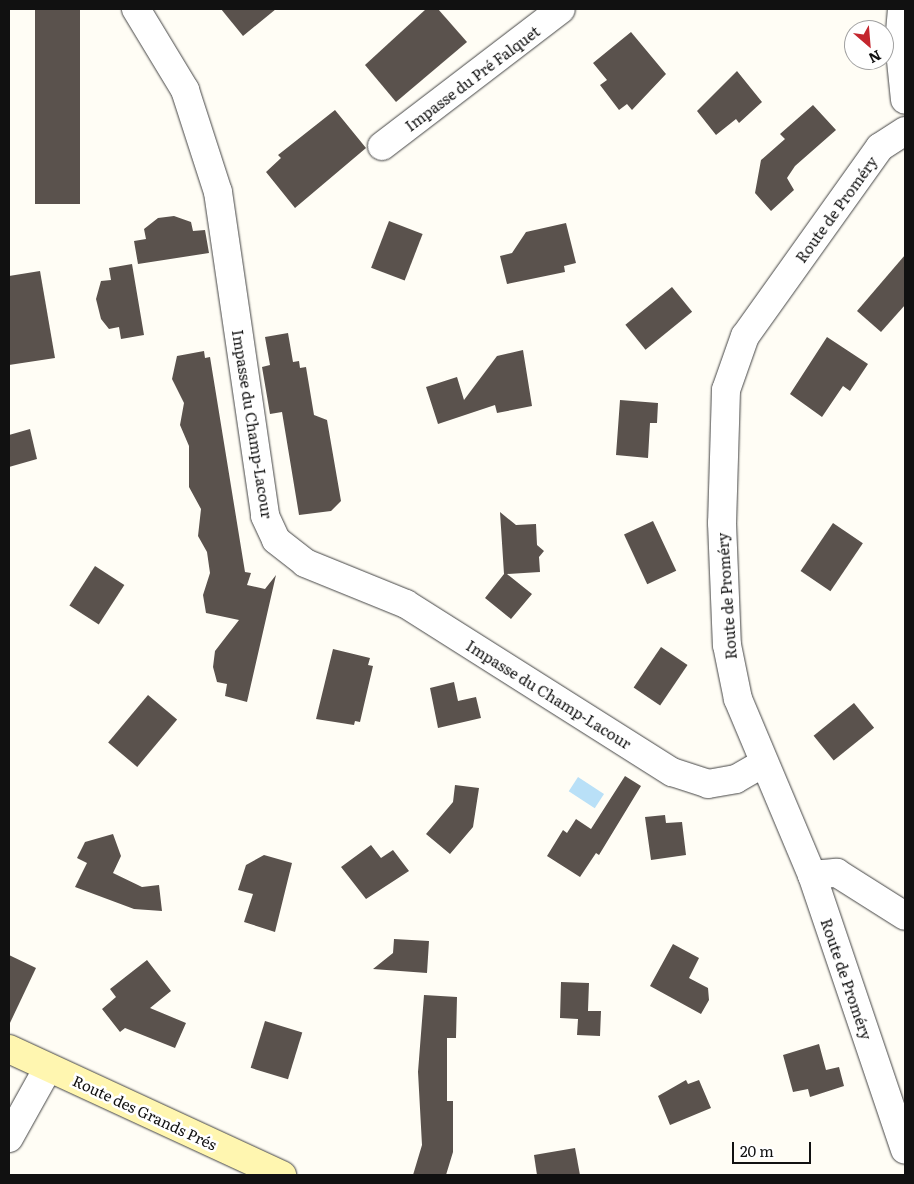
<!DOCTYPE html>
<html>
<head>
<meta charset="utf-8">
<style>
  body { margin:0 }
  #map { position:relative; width:914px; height:1184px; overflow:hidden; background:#fffdf5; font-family:Literata,serif }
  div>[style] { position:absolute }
  .water>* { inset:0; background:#b9e0f7; transform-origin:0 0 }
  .building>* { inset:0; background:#5a524d; transform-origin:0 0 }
  .roads { filter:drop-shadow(0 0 1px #444) drop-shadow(0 0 1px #444) }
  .street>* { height:28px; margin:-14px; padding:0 14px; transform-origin:14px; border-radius:14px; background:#fff }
  .secondary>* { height:28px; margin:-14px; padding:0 14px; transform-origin:14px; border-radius:14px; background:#fff6b0 }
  span { translate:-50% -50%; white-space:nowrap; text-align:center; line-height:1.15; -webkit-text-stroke:5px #fff; paint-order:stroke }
  .street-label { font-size:15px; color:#111 }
  .frame { position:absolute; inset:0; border:10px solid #111; pointer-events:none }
  .north { position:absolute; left:844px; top:20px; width:50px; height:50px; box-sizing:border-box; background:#fff; border:1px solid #a0a0a0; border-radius:50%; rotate:153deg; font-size:14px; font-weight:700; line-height:20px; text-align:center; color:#111 }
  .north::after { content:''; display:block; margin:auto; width:18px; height:22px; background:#c4262e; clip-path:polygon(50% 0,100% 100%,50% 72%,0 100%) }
  .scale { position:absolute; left:732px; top:1142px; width:79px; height:22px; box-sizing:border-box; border:2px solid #111; border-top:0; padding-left:6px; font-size:15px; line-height:18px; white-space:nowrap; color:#111; -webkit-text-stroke:4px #fff; paint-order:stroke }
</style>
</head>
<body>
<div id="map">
  <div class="water">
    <div style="left:578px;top:777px;width:31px;height:17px;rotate:33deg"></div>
  </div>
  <div class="building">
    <div style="left:35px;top:9px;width:45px;height:195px"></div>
    <div style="clip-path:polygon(221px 9px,276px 9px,243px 36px)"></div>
    <div style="clip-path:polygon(426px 9px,438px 9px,467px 42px,396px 102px,365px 65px)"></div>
    <div style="clip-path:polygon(631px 32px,666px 74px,632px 110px,627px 104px,619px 110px,600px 85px,607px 80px,593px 63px)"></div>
    <div style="clip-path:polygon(737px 71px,762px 102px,739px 123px,736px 119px,716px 135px,697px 111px)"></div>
    <div style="clip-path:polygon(813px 105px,836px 130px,795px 166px,787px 178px,794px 190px,771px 211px,755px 193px,761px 160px,785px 139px,780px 134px)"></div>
    <div style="clip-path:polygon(335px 110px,366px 148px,295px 208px,266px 172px,281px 158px,278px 155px)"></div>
    <div style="clip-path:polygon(174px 216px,191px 222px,193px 231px,205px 230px,209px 253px,138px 264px,134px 241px,146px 239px,144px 229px,158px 218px)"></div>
    <div style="left:389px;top:221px;width:36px;height:50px;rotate:21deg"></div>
    <div style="clip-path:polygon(566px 223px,576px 263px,564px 266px,565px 272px,507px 284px,500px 256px,512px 253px,526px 232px)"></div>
    <div style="clip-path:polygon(905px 255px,905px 305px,881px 332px,857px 311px)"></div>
    <div style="clip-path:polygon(132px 264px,144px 335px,121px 339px,119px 327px,109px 329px,101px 319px,96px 299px,101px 281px,111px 280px,109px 268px)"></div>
    <div style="clip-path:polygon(40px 271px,55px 358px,9px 365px,9px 276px)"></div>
    <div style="left:672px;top:287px;width:32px;height:60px;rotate:51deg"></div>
    <div style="clip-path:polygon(288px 333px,293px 362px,299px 361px,300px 368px,306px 367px,314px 415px,327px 420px,341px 501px,331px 511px,299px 515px,282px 412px,270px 414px,262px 367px,270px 365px,265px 337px)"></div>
    <div style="clip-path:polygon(827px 337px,868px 364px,850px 391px,843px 386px,822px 417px,790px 394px)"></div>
    <div style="clip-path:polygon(523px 350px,532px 406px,497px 413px,495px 405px,438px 424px,426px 387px,457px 377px,464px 400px,497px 356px)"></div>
    <div style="clip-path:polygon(204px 351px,205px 358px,210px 357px,245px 572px,251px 573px,247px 585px,265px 589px,276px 575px,247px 702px,225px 696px,227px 684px,217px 682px,213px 667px,215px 651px,239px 620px,206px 613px,203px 595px,210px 573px,207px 552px,198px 536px,201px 509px,189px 487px,189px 446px,180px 425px,184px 403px,172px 379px,177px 356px)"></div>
    <div style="clip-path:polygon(620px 400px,658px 403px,657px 423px,650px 423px,648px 458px,616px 455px)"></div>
    <div style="clip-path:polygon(30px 429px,37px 459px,9px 467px,9px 435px)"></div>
    <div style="clip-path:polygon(500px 512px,516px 525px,536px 524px,537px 545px,544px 551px,539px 557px,540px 572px,507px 574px,532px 594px,511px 619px,485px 598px,504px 574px)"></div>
    <div style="left:653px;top:521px;width:55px;height:32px;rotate:65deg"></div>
    <div style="left:833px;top:523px;width:36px;height:58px;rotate:34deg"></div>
    <div style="left:95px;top:566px;width:35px;height:47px;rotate:33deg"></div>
    <div style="left:661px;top:647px;width:32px;height:49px;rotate:34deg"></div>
    <div style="clip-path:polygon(333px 649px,370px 658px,368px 665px,373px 666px,360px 722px,355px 721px,354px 725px,316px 719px)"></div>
    <div style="clip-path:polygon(454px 682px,458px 701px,476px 697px,481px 718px,438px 728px,430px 688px)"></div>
    <div style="left:148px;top:695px;width:38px;height:62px;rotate:40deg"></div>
    <div style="left:854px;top:703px;width:32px;height:52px;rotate:51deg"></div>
    <div style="clip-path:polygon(625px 776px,641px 786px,599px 855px,596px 853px,580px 877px,547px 856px,563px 830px,567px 833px,576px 819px,591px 829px)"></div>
    <div style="clip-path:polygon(455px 785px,479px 788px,473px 827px,450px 854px,426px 834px,453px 802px)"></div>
    <div style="clip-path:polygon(665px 815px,666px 823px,682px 822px,686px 855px,651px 860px,645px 817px)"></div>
    <div style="clip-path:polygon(113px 834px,121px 856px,113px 873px,142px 887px,159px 885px,162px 911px,134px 909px,75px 887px,87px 863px,77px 858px,85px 842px)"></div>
    <div style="clip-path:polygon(371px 845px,381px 858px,393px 850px,409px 871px,366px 899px,341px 867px)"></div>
    <div style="clip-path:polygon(264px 855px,292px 863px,275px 932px,244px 922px,253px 894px,238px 890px,246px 865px)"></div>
    <div style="clip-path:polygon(394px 939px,429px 941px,427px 973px,373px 969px,393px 953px)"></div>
    <div style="clip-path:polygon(673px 944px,699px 958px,689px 978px,708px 988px,709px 1000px,701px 1014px,650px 986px)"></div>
    <div style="clip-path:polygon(9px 955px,36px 968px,9px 1025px)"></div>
    <div style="clip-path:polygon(147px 960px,171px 991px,150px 1008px,186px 1023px,175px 1048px,125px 1028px,120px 1032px,102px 1009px,116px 997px,110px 989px)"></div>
    <div style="clip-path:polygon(561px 982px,589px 983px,588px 1011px,601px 1011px,600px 1036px,577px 1035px,578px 1019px,560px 1018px)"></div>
    <div style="clip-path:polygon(424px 995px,457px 997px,456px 1038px,447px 1038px,447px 1101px,453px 1101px,453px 1152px,446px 1175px,413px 1175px,422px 1145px,418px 1072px)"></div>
    <div style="left:265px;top:1021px;width:39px;height:49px;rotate:17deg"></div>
    <div style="clip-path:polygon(819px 1044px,826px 1070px,839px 1067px,844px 1086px,810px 1097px,808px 1089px,793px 1092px,783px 1055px)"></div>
    <div style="clip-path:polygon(686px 1080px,688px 1084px,699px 1080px,711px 1108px,670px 1125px,658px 1096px)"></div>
    <div style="clip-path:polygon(575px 1148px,580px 1175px,537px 1175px,534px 1155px)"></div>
  </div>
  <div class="roads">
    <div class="street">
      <div style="left:136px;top:9px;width:95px;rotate:58.8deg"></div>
      <div style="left:185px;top:90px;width:107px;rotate:72.1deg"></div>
      <div style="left:218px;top:192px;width:327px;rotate:81.7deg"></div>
      <div style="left:265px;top:516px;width:26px;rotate:65deg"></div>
      <div style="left:276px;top:540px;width:37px;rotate:38deg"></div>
      <div style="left:305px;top:563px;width:109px;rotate:22.1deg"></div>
      <div style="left:406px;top:604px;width:315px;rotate:32.3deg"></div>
      <div style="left:672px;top:772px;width:38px;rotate:18deg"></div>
      <div style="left:708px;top:784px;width:28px;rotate:-10deg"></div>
      <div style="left:736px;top:779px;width:30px;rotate:-30deg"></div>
      <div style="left:902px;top:9px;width:32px;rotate:95deg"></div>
      <div style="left:899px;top:41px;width:59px;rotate:84.2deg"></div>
      <div style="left:905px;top:131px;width:30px;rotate:147deg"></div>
      <div style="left:880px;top:147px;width:232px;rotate:125.5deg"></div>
      <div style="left:745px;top:336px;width:57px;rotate:109.4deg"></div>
      <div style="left:726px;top:390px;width:133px;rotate:91.7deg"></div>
      <div style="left:722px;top:523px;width:122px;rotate:87.7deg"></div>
      <div style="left:727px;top:645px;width:55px;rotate:78.5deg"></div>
      <div style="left:738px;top:699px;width:191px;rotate:67.2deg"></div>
      <div style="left:812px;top:875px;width:290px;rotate:71.3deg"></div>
      <div style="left:382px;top:146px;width:225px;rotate:-37.4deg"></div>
      <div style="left:812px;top:875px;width:25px;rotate:-5deg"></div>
      <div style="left:837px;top:873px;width:80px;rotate:32.3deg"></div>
      <div style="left:9px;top:1138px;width:80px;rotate:-60.9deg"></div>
    </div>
    <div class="secondary">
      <div style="left:9px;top:1049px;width:301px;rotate:24.8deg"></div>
    </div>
  </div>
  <div class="street-label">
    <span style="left:472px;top:78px;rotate:-37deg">Impasse du Pré Falquet</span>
    <span style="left:836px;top:209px;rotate:-54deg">Route de Proméry</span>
    <span style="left:253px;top:424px;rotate:81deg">Impasse du Champ-Lacour</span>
    <span style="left:726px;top:596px;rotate:-94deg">Route de Proméry</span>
    <span style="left:549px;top:694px;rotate:32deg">Impasse du Champ-Lacour</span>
    <span style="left:847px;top:979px;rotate:71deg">Route de Proméry</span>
    <span style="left:145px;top:1112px;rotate:25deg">Route des Grands Prés</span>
  </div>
  <div class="frame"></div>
  <div class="north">N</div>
  <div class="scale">20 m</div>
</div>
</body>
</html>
